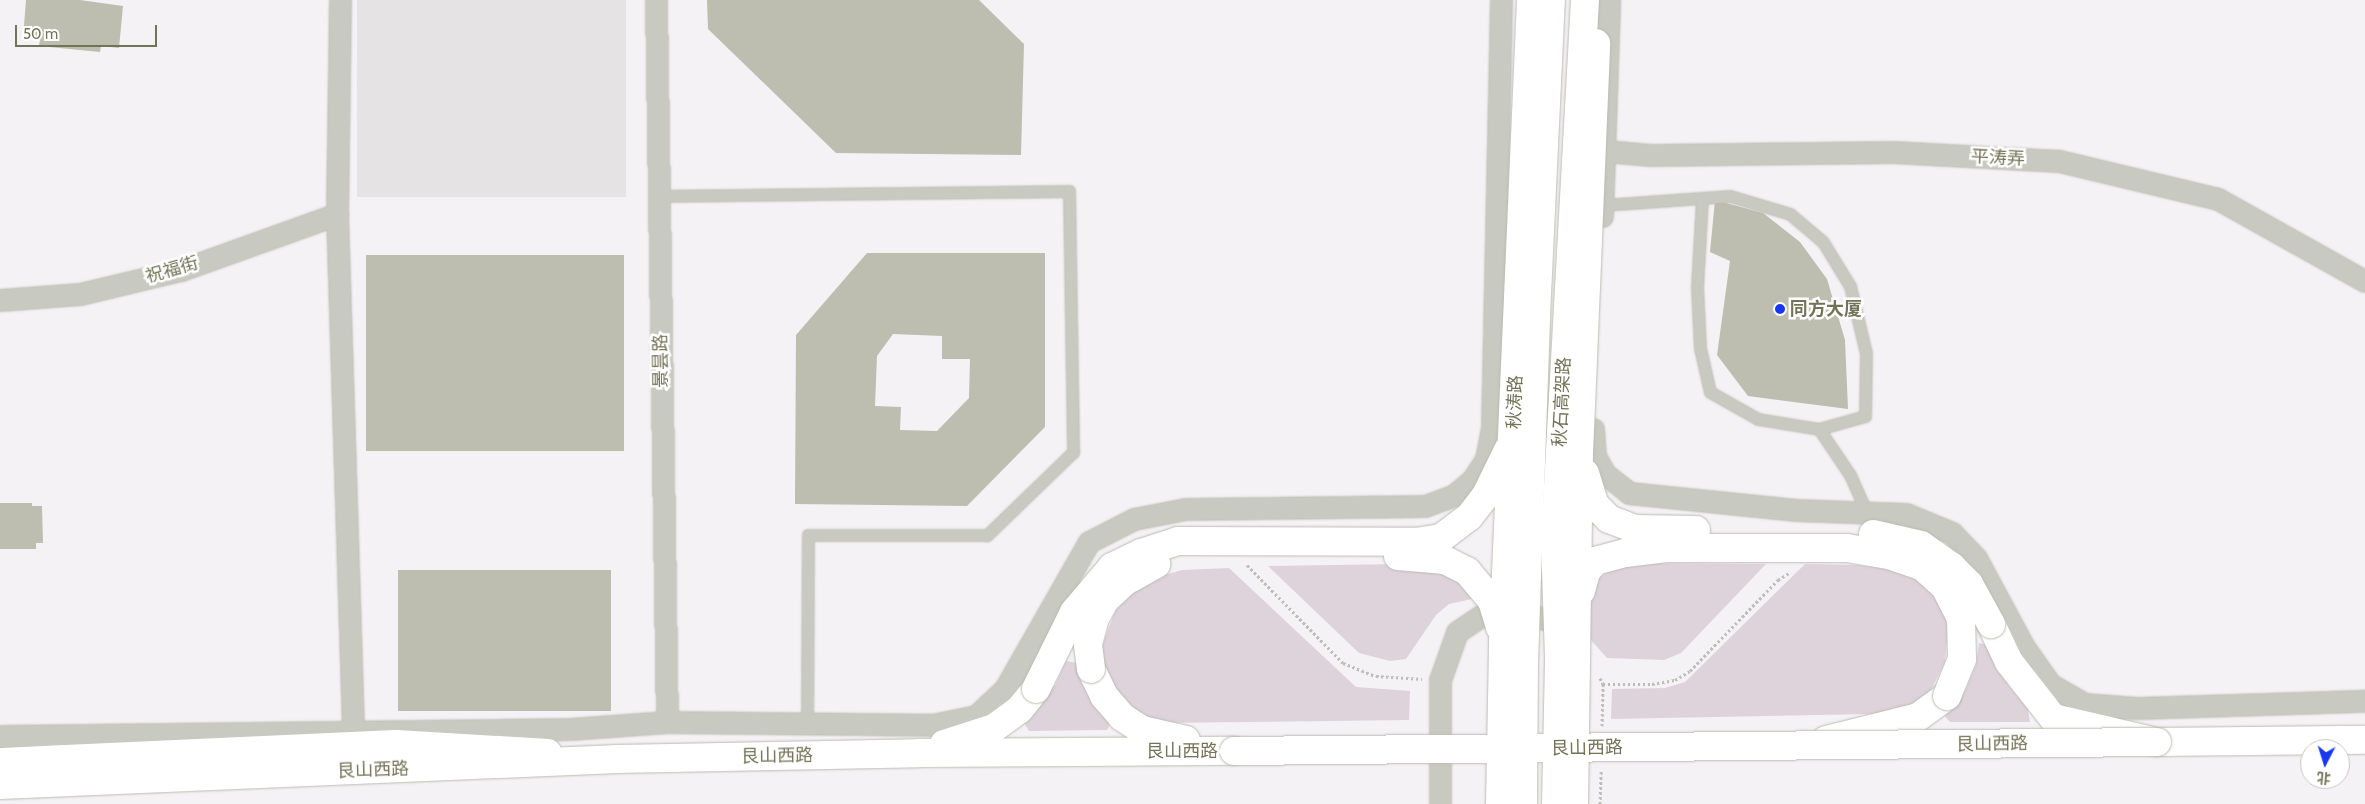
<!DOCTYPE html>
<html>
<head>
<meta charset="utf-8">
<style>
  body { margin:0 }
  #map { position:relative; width:2365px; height:804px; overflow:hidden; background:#f5f2f6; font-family:Cabin,"Noto Sans SC",sans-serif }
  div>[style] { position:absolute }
  .built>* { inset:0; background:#e5e3e4; transform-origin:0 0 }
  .green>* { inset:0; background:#ded3db }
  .building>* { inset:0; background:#bdbdb0; transform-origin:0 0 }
  .path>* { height:3px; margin-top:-1.5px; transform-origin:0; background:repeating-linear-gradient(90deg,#bebeb8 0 2.5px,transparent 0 5px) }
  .roads { filter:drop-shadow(0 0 1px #bbbcb0) drop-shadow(0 0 1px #bbbcb0) }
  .service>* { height:11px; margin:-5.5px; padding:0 5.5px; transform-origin:5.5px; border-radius:5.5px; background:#c8c9c0 }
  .minor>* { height:21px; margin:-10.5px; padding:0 10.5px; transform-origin:10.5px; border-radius:10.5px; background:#c8c9c0 }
  .secondary>* { height:28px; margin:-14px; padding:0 14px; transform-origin:14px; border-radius:14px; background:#fff }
  .primary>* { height:28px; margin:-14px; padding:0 14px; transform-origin:14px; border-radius:14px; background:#fff }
  .bridges { filter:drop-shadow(0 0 1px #babbb1) drop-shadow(0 0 1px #babbb1) }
  .primary-bridge>* { height:28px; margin:-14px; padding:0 14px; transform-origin:14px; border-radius:14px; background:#fff }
  .trunk-bridge>* { height:28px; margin:-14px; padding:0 14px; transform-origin:14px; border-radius:14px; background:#fff }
  .dots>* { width:14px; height:14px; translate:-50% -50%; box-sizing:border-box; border:2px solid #fff; border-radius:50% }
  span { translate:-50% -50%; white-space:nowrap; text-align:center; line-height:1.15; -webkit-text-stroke:5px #fff; paint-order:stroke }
  .street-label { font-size:18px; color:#727457 }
  .poi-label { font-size:18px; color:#727457; font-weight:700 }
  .left { translate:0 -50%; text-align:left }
  .north { position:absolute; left:2300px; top:739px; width:50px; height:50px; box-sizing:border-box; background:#fff; border:1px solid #c7c7bc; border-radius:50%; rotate:185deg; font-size:14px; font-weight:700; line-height:20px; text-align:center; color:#727457 }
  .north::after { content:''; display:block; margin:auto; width:18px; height:22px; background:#1838f0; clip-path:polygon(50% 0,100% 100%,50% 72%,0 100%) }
  .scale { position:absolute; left:15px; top:25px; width:142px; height:22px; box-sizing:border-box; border:2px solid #727457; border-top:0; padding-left:6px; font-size:15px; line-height:18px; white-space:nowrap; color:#727457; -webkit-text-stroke:4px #fff; paint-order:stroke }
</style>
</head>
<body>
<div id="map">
  <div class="built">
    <div style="left:357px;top:0;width:269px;height:197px"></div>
  </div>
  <div class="green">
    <div style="clip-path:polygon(1639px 563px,1766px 564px,1681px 653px,1664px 660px,1607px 658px,1589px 638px,1589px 590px,1597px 579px,1613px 569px)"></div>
    <div style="clip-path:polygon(1397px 564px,1428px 566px,1453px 577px,1472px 599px,1449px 604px,1436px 615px,1406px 659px,1390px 661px,1359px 653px,1268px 566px)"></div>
    <div style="clip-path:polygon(1805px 564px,1857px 565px,1888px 569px,1913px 577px,1932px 589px,1943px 608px,1948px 628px,1945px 662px,1930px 692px,1905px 710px,1873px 714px,1611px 719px,1612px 689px,1665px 688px,1685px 682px)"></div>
    <div style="clip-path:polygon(1229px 568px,1356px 687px,1410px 691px,1409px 720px,1158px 723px,1130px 713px,1105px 669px,1102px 646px,1116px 609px,1130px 593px,1150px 579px,1182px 570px)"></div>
    <div style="clip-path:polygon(1979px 643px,1988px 645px,2008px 685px,2028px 709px,2030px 722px,1950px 722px,1942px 713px,1966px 689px,1976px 665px)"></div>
    <div style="clip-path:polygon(1066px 661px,1078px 663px,1112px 720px,1107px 730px,1029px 731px,1023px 721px,1056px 684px)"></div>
  </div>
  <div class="building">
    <div style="clip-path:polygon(26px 0,80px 0,123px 6px,119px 48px,101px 46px,100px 52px,39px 46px,40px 40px,23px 38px)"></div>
    <div style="clip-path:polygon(707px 0,979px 0,1024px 44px,1021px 155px,836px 153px,708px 29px)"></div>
    <div style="clip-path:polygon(1715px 200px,1763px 213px,1800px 242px,1827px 279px,1845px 340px,1848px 409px,1748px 396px,1717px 355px,1730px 261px,1710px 252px)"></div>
    <div style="clip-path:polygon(evenodd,867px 253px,1045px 253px,1045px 427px,967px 506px,795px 504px,796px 335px,867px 253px,893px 334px,942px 336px,942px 359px,970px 359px,969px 398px,937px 431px,900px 430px,901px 407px,875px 406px,877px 356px,893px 334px)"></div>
    <div style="left:624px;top:255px;width:196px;height:258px;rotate:90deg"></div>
    <div style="clip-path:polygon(0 503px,32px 503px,32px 506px,42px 506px,43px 543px,36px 543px,36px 549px,0 549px)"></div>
    <div style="left:611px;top:570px;width:141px;height:213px;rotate:90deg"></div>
  </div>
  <div class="path">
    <div style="left:1247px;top:565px;width:137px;rotate:45.6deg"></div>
    <div style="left:1343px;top:663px;width:35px;rotate:22deg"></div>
    <div style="left:1376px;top:676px;width:46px;rotate:3.7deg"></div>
    <div style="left:1600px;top:678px;width:7px;rotate:63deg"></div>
    <div style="left:1603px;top:684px;width:49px"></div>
    <div style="left:1652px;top:684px;width:23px;rotate:-10deg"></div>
    <div style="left:1675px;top:680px;width:17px;rotate:-31deg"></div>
    <div style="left:1690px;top:671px;width:127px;rotate:-46deg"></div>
    <div style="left:1778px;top:580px;width:15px;rotate:-32deg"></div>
    <div style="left:1602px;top:726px;width:42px;rotate:-88.6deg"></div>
    <div style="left:1600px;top:804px;width:34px;rotate:-88deg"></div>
  </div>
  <div class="roads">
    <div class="service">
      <div style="left:659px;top:196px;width:410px;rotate:-0.7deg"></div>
      <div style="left:1069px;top:191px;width:261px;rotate:89.1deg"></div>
      <div style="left:1073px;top:452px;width:120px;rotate:136deg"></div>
      <div style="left:987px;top:535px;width:179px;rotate:180deg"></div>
      <div style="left:808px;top:535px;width:189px;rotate:90.3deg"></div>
      <div style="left:1702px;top:198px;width:89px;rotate:93.2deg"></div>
      <div style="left:1697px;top:287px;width:61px;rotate:87.2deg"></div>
      <div style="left:1700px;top:348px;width:45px;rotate:77.2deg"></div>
      <div style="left:1710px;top:392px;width:55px;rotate:29.4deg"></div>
      <div style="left:1758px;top:419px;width:62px;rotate:9.3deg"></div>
      <div style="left:1603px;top:205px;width:127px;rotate:-4.1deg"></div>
      <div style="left:1730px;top:196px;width:63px;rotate:16.7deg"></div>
      <div style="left:1790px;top:214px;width:43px;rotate:40.3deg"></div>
      <div style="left:1823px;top:242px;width:52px;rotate:58.5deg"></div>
      <div style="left:1850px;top:286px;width:69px;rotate:76.6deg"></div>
      <div style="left:1866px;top:353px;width:63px;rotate:90.9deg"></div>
      <div style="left:1865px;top:416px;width:48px;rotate:164.2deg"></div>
      <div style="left:1819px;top:429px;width:55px;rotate:56deg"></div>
      <div style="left:1850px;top:475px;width:42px;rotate:65.9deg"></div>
    </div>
    <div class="minor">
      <div style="left:340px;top:0;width:214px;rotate:90.8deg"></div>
      <div style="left:337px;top:214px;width:516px;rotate:88.22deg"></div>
      <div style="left:656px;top:0;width:722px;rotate:89.13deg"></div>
      <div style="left:1501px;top:0;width:428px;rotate:91.2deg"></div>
      <div style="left:1492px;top:428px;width:15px;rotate:16deg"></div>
      <div style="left:1606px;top:151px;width:44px;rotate:5.2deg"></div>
      <div style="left:1650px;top:155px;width:243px;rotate:-0.7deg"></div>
      <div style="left:1893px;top:152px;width:166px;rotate:3.1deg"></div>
      <div style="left:2059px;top:161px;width:163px;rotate:13.4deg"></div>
      <div style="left:2218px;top:199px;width:168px;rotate:29.2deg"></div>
      <div style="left:1602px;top:216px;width:216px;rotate:-88.1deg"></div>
      <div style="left:0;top:300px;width:80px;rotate:-4.3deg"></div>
      <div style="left:80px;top:294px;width:104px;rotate:-13.4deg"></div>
      <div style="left:181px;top:270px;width:166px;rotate:-19.7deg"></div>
      <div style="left:1593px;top:429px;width:27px;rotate:86deg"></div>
      <div style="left:1595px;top:456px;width:21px;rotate:61deg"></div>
      <div style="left:1605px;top:474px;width:31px;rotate:38deg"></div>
      <div style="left:1629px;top:493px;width:168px;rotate:5.8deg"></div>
      <div style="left:1796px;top:510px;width:110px;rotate:2.1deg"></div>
      <div style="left:1906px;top:514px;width:50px;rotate:22.4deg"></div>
      <div style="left:1952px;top:533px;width:35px;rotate:46deg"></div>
      <div style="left:1976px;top:558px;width:101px;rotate:61.7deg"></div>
      <div style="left:2024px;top:647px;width:45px;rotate:54.9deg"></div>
      <div style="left:2050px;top:684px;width:39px;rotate:30deg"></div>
      <div style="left:2084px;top:704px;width:53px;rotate:4.3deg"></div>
      <div style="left:2137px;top:708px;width:228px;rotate:-1.8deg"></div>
      <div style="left:0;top:736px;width:570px;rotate:-0.7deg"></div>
      <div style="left:570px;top:729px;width:97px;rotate:-4.1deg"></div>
      <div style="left:667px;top:722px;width:265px;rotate:0.6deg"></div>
      <div style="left:932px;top:725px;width:45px;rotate:-11.6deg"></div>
      <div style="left:976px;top:716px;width:40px;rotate:-43deg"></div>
      <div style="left:1005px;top:689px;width:169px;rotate:-60.3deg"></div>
      <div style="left:1089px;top:542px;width:51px;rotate:-27.1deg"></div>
      <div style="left:1134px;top:519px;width:52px;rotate:-11.1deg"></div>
      <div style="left:1185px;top:509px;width:240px;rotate:-0.7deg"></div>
      <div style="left:1425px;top:506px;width:30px;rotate:-20deg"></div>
      <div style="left:1453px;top:496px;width:26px;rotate:-40deg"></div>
      <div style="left:1473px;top:479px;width:24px;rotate:-57deg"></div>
      <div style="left:1486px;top:459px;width:32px;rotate:-79deg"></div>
      <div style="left:1440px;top:804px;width:124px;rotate:-90deg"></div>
      <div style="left:1440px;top:680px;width:51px;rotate:-70.5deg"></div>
      <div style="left:1457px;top:632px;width:29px;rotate:-34deg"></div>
      <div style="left:1481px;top:616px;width:32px;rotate:-9deg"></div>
      <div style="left:1513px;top:611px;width:58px;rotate:14deg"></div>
    </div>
    <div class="secondary">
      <div style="left:0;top:762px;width:396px;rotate:-2.6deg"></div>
      <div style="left:396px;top:744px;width:152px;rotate:3.4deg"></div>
    </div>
    <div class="primary">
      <div style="left:1991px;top:624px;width:42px;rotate:64.7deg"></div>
      <div style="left:2009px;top:662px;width:71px;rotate:51.8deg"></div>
      <div style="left:2053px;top:718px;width:107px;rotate:13deg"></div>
      <div style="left:2157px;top:742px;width:208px;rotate:-0.6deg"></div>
      <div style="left:1091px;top:669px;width:30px;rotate:64deg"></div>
      <div style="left:1104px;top:696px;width:28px;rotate:49deg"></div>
      <div style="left:1122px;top:717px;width:24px;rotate:33deg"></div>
      <div style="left:1142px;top:730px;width:45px;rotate:12.8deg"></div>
      <div style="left:1826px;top:740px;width:95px;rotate:-14deg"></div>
      <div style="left:1918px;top:717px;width:36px;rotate:-36deg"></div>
      <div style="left:944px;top:744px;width:52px;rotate:-17.7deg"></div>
      <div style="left:994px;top:728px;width:31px;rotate:-36deg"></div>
      <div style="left:1019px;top:710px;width:27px;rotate:-51deg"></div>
      <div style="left:0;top:785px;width:618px;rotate:-2.41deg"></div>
      <div style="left:617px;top:759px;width:302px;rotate:-1.1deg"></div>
      <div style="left:919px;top:753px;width:315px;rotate:-0.4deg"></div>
    </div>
  </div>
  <div class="bridges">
    <div class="primary-bridge">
      <div style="left:1585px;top:473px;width:34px;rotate:73deg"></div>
      <div style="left:1595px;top:505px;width:20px;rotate:45deg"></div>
      <div style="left:1609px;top:519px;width:28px;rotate:21deg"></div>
      <div style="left:1635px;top:529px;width:61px;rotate:0.9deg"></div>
      <div style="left:1873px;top:534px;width:49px;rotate:12.9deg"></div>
      <div style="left:1921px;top:545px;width:37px;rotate:35deg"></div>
      <div style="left:1951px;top:566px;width:25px;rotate:45deg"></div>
      <div style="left:1969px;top:584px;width:46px;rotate:61.2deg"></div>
      <div style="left:1398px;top:556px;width:47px;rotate:4.9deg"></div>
      <div style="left:1445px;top:560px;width:25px;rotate:27deg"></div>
      <div style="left:1467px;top:571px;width:39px;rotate:50deg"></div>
      <div style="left:1492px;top:601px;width:28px;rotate:73deg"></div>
      <div style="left:1581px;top:591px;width:20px;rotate:-75deg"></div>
      <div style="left:1586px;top:572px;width:14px;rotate:-51deg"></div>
      <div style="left:1595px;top:561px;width:31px;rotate:-15deg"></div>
      <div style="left:1625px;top:553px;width:42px;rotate:-6.8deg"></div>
      <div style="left:1667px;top:548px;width:180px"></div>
      <div style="left:1847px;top:548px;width:43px;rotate:9.5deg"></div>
      <div style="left:1889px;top:555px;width:36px;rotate:19deg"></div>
      <div style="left:1923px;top:567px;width:30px;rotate:42deg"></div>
      <div style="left:1945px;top:587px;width:35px;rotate:63deg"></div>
      <div style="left:1961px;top:618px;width:41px;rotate:88.6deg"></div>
      <div style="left:1962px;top:659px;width:40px;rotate:112deg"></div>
      <div style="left:1091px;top:669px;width:25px;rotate:-97deg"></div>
      <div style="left:1088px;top:644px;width:27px;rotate:-75deg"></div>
      <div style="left:1095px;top:618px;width:21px;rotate:-61deg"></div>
      <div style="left:1105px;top:600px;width:26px;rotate:-43deg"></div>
      <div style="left:1124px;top:582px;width:37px;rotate:-29deg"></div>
      <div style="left:1036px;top:689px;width:86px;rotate:-63.7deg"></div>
      <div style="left:1074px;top:612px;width:59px;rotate:-49.8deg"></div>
      <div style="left:1112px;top:567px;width:32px;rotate:-26deg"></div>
      <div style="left:1141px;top:553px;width:39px;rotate:-18deg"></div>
      <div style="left:1178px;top:541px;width:238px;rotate:0.2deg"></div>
      <div style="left:1416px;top:542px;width:25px;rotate:-9deg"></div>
      <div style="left:1441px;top:538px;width:35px;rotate:-37deg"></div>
      <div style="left:1469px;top:517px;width:28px;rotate:-52deg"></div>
      <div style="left:1486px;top:495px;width:50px;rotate:-63.9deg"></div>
      <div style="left:1234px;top:751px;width:923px;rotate:-0.56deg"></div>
      <div style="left:1500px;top:804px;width:163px;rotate:-88.9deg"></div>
      <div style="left:1503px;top:641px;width:642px;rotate:-87.5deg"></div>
      <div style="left:1574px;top:804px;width:350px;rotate:-89.2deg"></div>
      <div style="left:1579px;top:454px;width:411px;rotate:-87.6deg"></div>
    </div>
    <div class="trunk-bridge">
      <div style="left:1523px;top:804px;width:141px;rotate:-89.6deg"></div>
      <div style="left:1524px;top:663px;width:347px;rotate:-88deg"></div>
      <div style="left:1536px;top:316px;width:316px;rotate:-87.3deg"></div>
      <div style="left:1556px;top:804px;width:147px;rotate:-88.8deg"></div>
      <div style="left:1559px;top:657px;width:116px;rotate:-92deg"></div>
      <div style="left:1555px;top:541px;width:542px;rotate:-86.83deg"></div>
    </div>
  </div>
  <div class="dots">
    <div style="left:1780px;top:309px;background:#1838f0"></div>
  </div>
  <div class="street-label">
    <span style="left:1998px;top:158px;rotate:3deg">平涛弄</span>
    <span style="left:172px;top:270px;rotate:-16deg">祝福街</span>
    <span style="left:661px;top:361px;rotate:-91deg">景昙路</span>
    <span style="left:1515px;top:402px;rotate:-88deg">秋涛路</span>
    <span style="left:1562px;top:402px;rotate:-87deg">秋石高架路</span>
    <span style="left:1992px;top:744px;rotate:-1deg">艮山西路</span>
    <span style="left:1587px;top:748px;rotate:-1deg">艮山西路</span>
    <span style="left:1182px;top:751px">艮山西路</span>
    <span style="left:777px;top:756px;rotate:-1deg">艮山西路</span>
    <span style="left:373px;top:770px;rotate:-2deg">艮山西路</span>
  </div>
  <div class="poi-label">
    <span class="left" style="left:1790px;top:309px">同方大厦</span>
  </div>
  <div class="north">北</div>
  <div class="scale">50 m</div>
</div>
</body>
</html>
